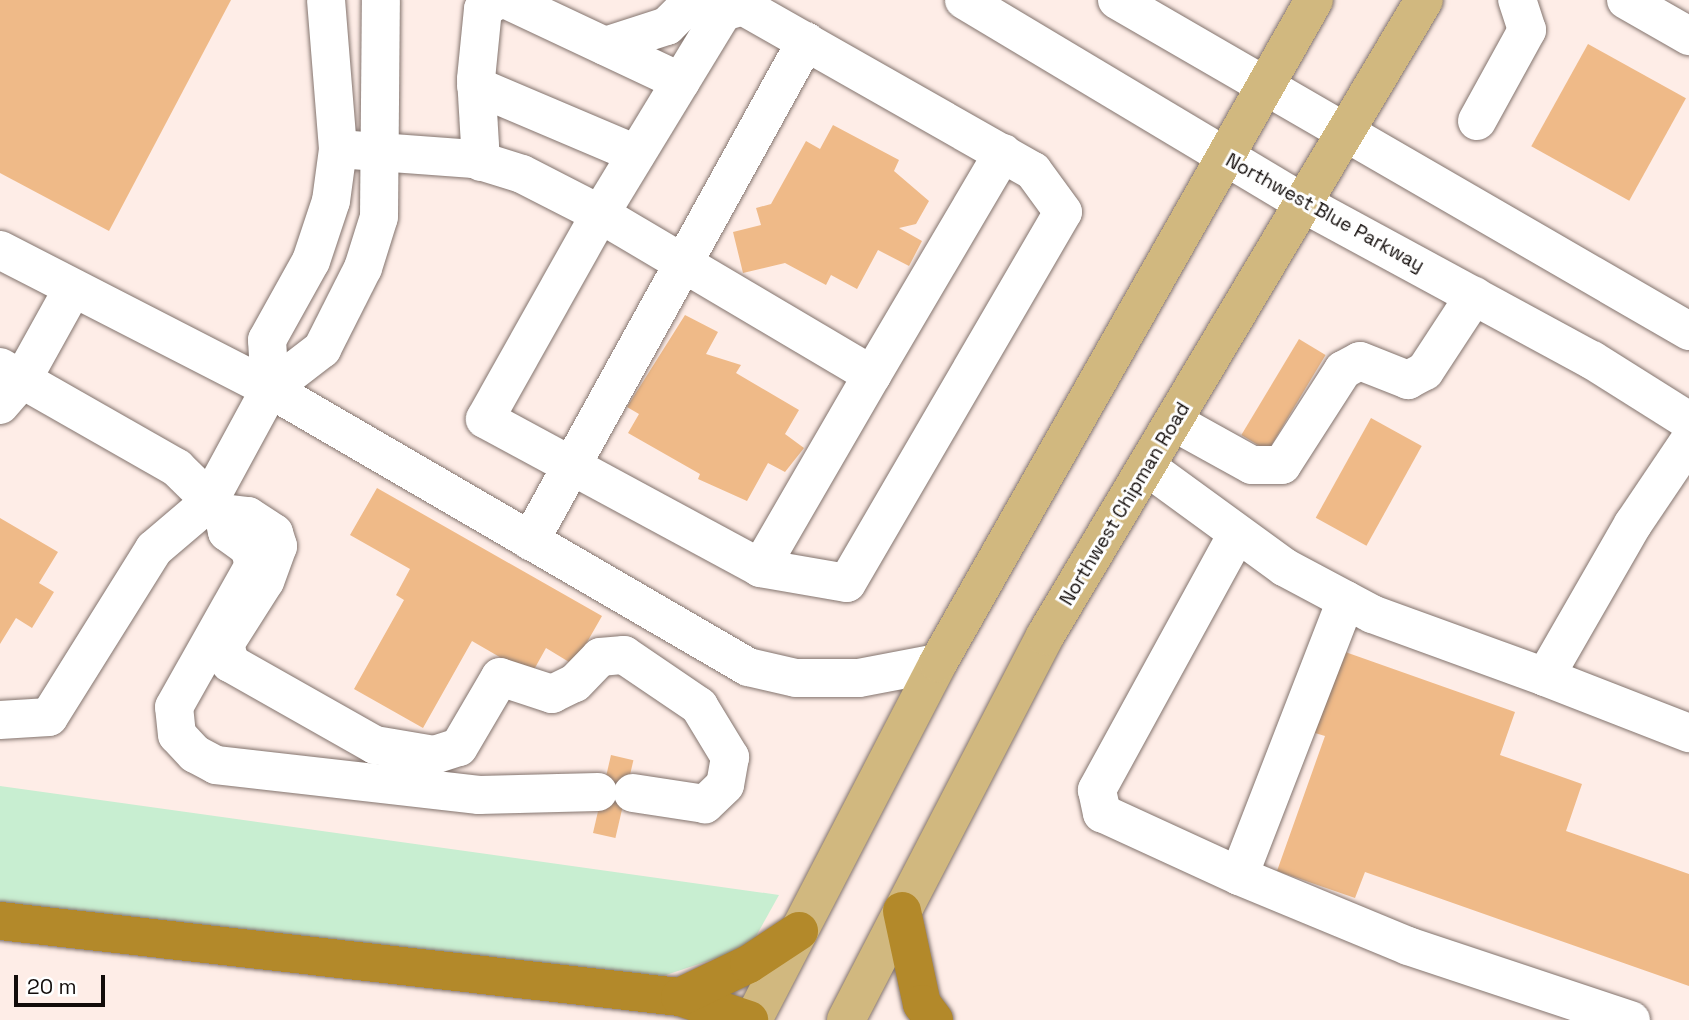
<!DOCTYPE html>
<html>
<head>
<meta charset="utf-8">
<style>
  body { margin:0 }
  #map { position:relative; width:1689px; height:1020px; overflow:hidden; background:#feede7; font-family:"Space Grotesk",sans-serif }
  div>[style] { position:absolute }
  .green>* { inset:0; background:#c8eed1 }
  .building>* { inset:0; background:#efba88; transform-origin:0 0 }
  .roads { filter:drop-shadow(0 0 2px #83746e) drop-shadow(0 0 2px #83746e) }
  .minor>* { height:38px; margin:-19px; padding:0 19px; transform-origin:19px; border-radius:19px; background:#fff }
  .major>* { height:38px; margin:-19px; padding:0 19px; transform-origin:19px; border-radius:19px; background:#d1b87f }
  .highway>* { height:38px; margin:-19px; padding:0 19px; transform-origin:19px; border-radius:19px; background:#b3892a }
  span { translate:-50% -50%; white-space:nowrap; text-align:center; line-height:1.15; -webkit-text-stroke:6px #fff; paint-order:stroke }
  .street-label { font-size:19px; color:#120c0a }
  .scale { position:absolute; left:14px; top:975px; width:91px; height:32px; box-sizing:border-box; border:4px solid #120c0a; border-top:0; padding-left:9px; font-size:21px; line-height:24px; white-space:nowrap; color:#120c0a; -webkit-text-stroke:5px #fff; paint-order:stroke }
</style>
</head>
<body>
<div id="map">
  <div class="green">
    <div style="clip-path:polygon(0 786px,779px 895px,750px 947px,663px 976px,0 903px)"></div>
  </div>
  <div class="building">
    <div style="clip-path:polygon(0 0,231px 0,109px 231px,0 173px)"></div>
    <div style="left:1588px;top:44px;width:112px;height:117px;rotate:29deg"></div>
    <div style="clip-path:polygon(833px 125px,899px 160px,894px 171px,929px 201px,916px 224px,899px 228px,922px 241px,909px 266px,878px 250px,857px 289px,831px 275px,826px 285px,785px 263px,743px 273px,733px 232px,761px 225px,756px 208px,771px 204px,806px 141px,820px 149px)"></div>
    <div style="clip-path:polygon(685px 315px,718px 332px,706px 354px,741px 365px,736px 373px,799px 410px,785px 434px,804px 448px,785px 472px,768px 463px,747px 501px,698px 479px,700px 474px,628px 433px,639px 414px,627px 407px)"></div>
    <div style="left:1299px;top:339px;width:31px;height:112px;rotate:31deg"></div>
    <div style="left:1371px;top:418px;width:58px;height:114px;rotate:29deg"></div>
    <div style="clip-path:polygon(377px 488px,602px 616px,574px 665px,546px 648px,531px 675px,472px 641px,423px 728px,354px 689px,404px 600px,396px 595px,410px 569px,350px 535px)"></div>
    <div style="clip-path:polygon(0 518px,58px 552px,39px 583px,54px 592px,32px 628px,16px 618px,0 644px)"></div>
    <div style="clip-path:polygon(1334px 648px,1515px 712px,1500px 755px,1582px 784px,1566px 831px,1689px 874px,1689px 986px,1365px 872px,1355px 898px,1277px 871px,1325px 736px,1305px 730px)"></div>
    <div style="left:611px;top:755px;width:23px;height:80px;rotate:13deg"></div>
  </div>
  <div class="roads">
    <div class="minor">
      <div style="left:507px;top:0;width:192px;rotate:25.2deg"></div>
      <div style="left:964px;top:0;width:399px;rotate:30.9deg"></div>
      <div style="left:1306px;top:205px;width:325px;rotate:28.5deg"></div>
      <div style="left:1592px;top:360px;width:115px;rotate:32.2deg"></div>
      <div style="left:1117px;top:0;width:661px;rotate:30.06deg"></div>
      <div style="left:1626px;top:0;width:73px;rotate:29.7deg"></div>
      <div style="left:605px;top:46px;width:65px;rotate:-17.9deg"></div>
      <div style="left:667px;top:26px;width:37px;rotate:-45deg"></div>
      <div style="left:476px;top:86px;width:174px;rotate:23deg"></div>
      <div style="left:1477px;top:121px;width:104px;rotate:-61.2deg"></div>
      <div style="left:1527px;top:30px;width:32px;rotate:-108deg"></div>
      <div style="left:338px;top:149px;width:136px;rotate:4.2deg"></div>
      <div style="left:474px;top:159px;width:50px;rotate:17.4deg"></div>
      <div style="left:522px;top:174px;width:88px;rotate:27.1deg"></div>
      <div style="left:600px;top:214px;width:316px;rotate:30.6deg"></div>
      <div style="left:872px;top:375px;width:223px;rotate:120.1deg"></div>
      <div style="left:760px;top:568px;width:88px;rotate:9.8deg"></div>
      <div style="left:847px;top:583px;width:429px;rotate:-59.8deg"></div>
      <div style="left:1063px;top:212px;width:51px;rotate:-126.2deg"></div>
      <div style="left:1033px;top:171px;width:334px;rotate:-150.4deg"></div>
      <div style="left:743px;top:6px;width:21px;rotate:163deg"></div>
      <div style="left:723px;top:12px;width:237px;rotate:121.3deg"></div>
      <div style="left:600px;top:214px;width:235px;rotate:119.3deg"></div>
      <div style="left:485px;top:419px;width:313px;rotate:28.4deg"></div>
      <div style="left:481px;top:162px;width:83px;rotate:-93.4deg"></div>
      <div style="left:476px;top:79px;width:70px;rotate:-84.3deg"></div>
      <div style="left:483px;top:9px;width:17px;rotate:-31deg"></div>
      <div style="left:0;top:250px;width:304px;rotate:27.2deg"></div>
      <div style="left:270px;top:389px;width:553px;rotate:30.18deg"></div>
      <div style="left:748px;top:667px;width:49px;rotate:12.9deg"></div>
      <div style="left:796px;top:678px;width:63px"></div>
      <div style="left:859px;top:678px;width:80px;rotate:-10.8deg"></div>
      <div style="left:0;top:367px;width:204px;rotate:29.7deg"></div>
      <div style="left:177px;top:468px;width:64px;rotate:44.4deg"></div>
      <div style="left:872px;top:375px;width:258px;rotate:-59.5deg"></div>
      <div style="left:270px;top:389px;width:49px;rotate:-93.5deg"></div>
      <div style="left:267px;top:340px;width:90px;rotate:-60.9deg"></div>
      <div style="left:311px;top:261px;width:63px;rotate:-71.6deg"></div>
      <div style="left:331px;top:201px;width:52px;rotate:-82.3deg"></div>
      <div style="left:338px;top:149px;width:149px;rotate:-94.6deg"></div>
      <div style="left:0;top:405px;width:33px;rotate:-49deg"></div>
      <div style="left:22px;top:380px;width:105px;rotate:-61deg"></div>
      <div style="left:1174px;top:422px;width:89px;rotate:28.9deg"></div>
      <div style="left:1252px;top:465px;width:30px"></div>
      <div style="left:1282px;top:465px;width:113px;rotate:-57.3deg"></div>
      <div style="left:1343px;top:370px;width:19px;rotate:-28deg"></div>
      <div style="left:1360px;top:361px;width:52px;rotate:21.6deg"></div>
      <div style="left:1408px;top:380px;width:19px;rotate:-28deg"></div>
      <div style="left:1425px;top:371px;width:90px;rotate:-56.8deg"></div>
      <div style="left:1147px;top:467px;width:170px;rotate:36.1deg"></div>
      <div style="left:1284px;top:567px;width:100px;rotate:28.1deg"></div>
      <div style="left:1372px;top:614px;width:184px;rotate:20deg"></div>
      <div style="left:1545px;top:677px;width:177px;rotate:-60.1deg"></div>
      <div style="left:1633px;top:524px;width:100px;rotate:-56deg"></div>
      <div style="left:1237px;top:534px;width:292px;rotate:118.7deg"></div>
      <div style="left:1097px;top:790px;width:24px;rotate:78deg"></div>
      <div style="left:1102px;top:813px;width:151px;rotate:24.7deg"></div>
      <div style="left:530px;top:541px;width:571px;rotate:-61.1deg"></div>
      <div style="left:1346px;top:600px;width:296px;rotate:111.2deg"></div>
      <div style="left:1239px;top:876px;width:183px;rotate:22.5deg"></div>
      <div style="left:1408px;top:946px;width:235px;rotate:18.4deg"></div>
      <div style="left:1545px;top:677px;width:155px;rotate:21.3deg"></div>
      <div style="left:0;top:720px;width:49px;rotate:-3.5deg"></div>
      <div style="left:49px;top:717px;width:198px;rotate:-58deg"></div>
      <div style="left:154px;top:549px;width:71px;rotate:-40.4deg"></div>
      <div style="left:208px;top:503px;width:130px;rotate:-61.5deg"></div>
      <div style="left:270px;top:389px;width:66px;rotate:-37.6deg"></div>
      <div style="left:322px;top:349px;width:91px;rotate:-63.2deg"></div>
      <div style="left:363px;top:268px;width:53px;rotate:-72.6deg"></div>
      <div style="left:379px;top:217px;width:217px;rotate:-89.5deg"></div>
      <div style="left:598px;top:792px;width:119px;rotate:178.6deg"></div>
      <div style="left:479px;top:795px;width:265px;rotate:-173.5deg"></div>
      <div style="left:216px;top:765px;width:24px;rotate:-152deg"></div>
      <div style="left:195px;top:754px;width:26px;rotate:-133deg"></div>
      <div style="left:177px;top:735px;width:28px;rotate:-96deg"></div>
      <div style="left:174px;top:707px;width:163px;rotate:-60.6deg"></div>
      <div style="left:254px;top:565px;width:18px;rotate:-106deg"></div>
      <div style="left:249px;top:548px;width:27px;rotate:-144deg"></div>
      <div style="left:227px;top:532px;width:19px;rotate:-102deg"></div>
      <div style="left:223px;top:513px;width:25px;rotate:7deg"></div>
      <div style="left:248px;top:516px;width:31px;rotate:33deg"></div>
      <div style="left:274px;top:533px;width:14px;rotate:73deg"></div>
      <div style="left:278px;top:546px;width:37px;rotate:110deg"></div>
      <div style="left:265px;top:581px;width:75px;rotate:122.4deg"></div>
      <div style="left:225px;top:644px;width:20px;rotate:75deg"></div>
      <div style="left:230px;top:663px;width:167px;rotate:29.5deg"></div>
      <div style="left:375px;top:745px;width:60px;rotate:9.6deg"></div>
      <div style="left:434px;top:755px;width:26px;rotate:-18deg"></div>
      <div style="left:459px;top:747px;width:81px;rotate:-59.6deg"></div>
      <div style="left:500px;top:677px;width:55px;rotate:18.1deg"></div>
      <div style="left:552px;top:694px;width:25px;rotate:-26deg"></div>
      <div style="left:575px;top:683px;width:36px;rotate:-46deg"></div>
      <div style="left:600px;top:657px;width:24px;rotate:-5deg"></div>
      <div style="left:624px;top:655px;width:91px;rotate:34.2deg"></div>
      <div style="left:699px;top:706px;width:60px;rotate:58.7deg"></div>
      <div style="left:730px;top:757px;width:28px;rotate:100deg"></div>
      <div style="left:725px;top:785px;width:28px;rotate:136deg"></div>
      <div style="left:705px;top:804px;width:73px;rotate:-171.3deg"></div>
    </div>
    <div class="major">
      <div style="left:753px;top:1020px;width:402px;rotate:-62.6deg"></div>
      <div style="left:938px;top:663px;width:762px;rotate:-60.44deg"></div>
      <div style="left:846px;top:1020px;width:433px;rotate:-62.6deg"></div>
      <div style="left:1045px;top:636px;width:740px;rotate:-59.21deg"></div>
    </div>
    <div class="highway">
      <div style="left:902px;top:911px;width:95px;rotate:77.9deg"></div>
      <div style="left:922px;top:1004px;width:20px;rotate:53deg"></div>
      <div style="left:0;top:921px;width:684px;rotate:6.38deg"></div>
      <div style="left:680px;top:997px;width:73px;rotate:18.4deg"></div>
      <div style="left:680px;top:997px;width:76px;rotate:-25.6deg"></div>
      <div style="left:749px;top:964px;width:60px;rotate:-33.4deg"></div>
    </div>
  </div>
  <div class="street-label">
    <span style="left:1325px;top:213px;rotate:29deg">Northwest Blue Parkway</span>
    <span style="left:1125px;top:504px;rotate:-59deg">Northwest Chipman Road</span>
  </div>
  <div class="scale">20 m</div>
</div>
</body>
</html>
